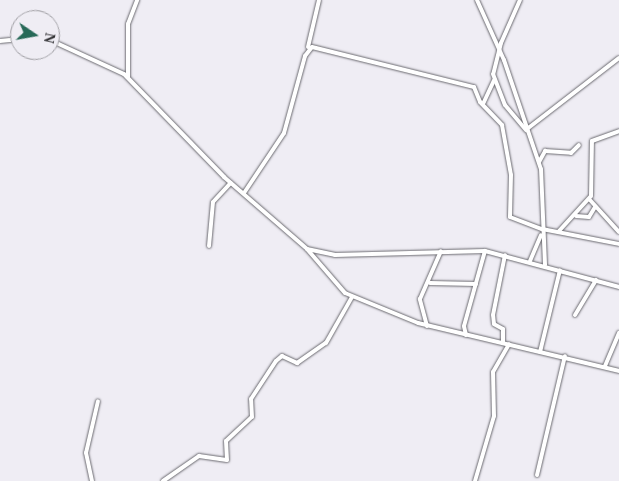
<!DOCTYPE html>
<html>
<head>
<meta charset="utf-8">
<style>
  body { margin:0 }
  #map { position:relative; width:619px; height:481px; overflow:hidden; background:#efedf4; font-family:Georgia,serif }
  div>[style] { position:absolute }
  .roads { filter:drop-shadow(0 0 1px #6b6a70) drop-shadow(0 0 1px #6b6a70) }
  .minor>* { height:4px; margin:-2px; padding:0 2px; transform-origin:2px; border-radius:2px; background:#fff }
  span { translate:-50% -50%; white-space:nowrap; text-align:center; line-height:1.15; -webkit-text-stroke:5px #efedf4; paint-order:stroke }
  .north { position:absolute; left:10px; top:10px; width:50px; height:50px; box-sizing:border-box; background:#efedf4; border:1px solid #a1a0a5; border-radius:50%; rotate:102deg; font-size:14px; font-weight:700; line-height:20px; text-align:center; color:#2c2c2f }
  .north::after { content:''; display:block; margin:auto; width:18px; height:22px; background:#276958; clip-path:polygon(50% 0,100% 100%,50% 72%,0 100%) }
</style>
</head>
<body>
<div id="map">
  <div class="roads">
    <div class="minor">
      <div style="left:477px;top:0;width:66px;rotate:65.8deg"></div>
      <div style="left:504px;top:60px;width:115px;rotate:71.3deg"></div>
      <div style="left:541px;top:169px;width:96px;rotate:87.6deg"></div>
      <div style="left:520px;top:0;width:47px;rotate:113.8deg"></div>
      <div style="left:501px;top:43px;width:32px;rotate:104deg"></div>
      <div style="left:493px;top:74px;width:33px;rotate:69deg"></div>
      <div style="left:505px;top:105px;width:33px;rotate:50deg"></div>
      <div style="left:50px;top:40px;width:81px;rotate:24.7deg"></div>
      <div style="left:124px;top:74px;width:144px;rotate:45.8deg"></div>
      <div style="left:224px;top:177px;width:110px;rotate:40.9deg"></div>
      <div style="left:307px;top:249px;width:29px;rotate:12deg"></div>
      <div style="left:335px;top:255px;width:150px;rotate:-1.5deg"></div>
      <div style="left:485px;top:251px;width:139px;rotate:15deg"></div>
      <div style="left:0;top:41px;width:20px;rotate:-6deg"></div>
      <div style="left:308px;top:47px;width:48px;rotate:-76.8deg"></div>
      <div style="left:128px;top:77px;width:53px;rotate:-90deg"></div>
      <div style="left:128px;top:24px;width:26px;rotate:-69deg"></div>
      <div style="left:483px;top:104px;width:26px;rotate:-65deg"></div>
      <div style="left:527px;top:129px;width:116px;rotate:-37.7deg"></div>
      <div style="left:539px;top:162px;width:13px;rotate:-61deg"></div>
      <div style="left:545px;top:151px;width:26px;rotate:4deg"></div>
      <div style="left:571px;top:153px;width:11px;rotate:-45deg"></div>
      <div style="left:244px;top:193px;width:72px;rotate:-56.3deg"></div>
      <div style="left:284px;top:133px;width:80px;rotate:-74.7deg"></div>
      <div style="left:305px;top:56px;width:11px;rotate:-52deg"></div>
      <div style="left:312px;top:47px;width:167px;rotate:13.9deg"></div>
      <div style="left:474px;top:87px;width:16px;rotate:68deg"></div>
      <div style="left:480px;top:102px;width:32px;rotate:46deg"></div>
      <div style="left:502px;top:125px;width:51px;rotate:79.8deg"></div>
      <div style="left:511px;top:175px;width:42px;rotate:91.4deg"></div>
      <div style="left:510px;top:217px;width:34px;rotate:21deg"></div>
      <div style="left:542px;top:229px;width:78px;rotate:11deg"></div>
      <div style="left:590px;top:200px;width:43px;rotate:47.8deg"></div>
      <div style="left:576px;top:216px;width:13px;rotate:4deg"></div>
      <div style="left:589px;top:217px;width:12px;rotate:-59deg"></div>
      <div style="left:559px;top:231px;width:47px;rotate:-47.6deg"></div>
      <div style="left:591px;top:196px;width:55px;rotate:-89deg"></div>
      <div style="left:592px;top:141px;width:29px;rotate:-20deg"></div>
      <div style="left:209px;top:246px;width:44px;rotate:-84.8deg"></div>
      <div style="left:213px;top:202px;width:26px;rotate:-47deg"></div>
      <div style="left:307px;top:249px;width:58px;rotate:49.2deg"></div>
      <div style="left:345px;top:293px;width:79px;rotate:22.3deg"></div>
      <div style="left:418px;top:323px;width:207px;rotate:13.4deg"></div>
      <div style="left:530px;top:261px;width:28px;rotate:-67deg"></div>
      <div style="left:430px;top:283px;width:46px;rotate:1.2deg"></div>
      <div style="left:575px;top:315px;width:41px;rotate:-59deg"></div>
      <div style="left:427px;top:326px;width:28px;rotate:-105deg"></div>
      <div style="left:420px;top:299px;width:52px;rotate:-66.4deg"></div>
      <div style="left:466px;top:335px;width:9px;rotate:-103deg"></div>
      <div style="left:464px;top:326px;width:78px;rotate:-74.4deg"></div>
      <div style="left:503px;top:343px;width:14px;rotate:-90deg"></div>
      <div style="left:503px;top:329px;width:10px;rotate:-151deg"></div>
      <div style="left:494px;top:324px;width:9px;rotate:-96deg"></div>
      <div style="left:493px;top:315px;width:61px;rotate:-78.7deg"></div>
      <div style="left:540px;top:352px;width:84px;rotate:-76.3deg"></div>
      <div style="left:605px;top:366px;width:36px;rotate:-67deg"></div>
      <div style="left:537px;top:475px;width:122px;rotate:-76.8deg"></div>
      <div style="left:92px;top:481px;width:29px;rotate:-102deg"></div>
      <div style="left:86px;top:453px;width:53px;rotate:-77deg"></div>
      <div style="left:163px;top:481px;width:44px;rotate:-34.8deg"></div>
      <div style="left:199px;top:456px;width:28px;rotate:8deg"></div>
      <div style="left:227px;top:460px;width:19px;rotate:-93deg"></div>
      <div style="left:226px;top:441px;width:35px;rotate:-43deg"></div>
      <div style="left:252px;top:417px;width:18px;rotate:-93deg"></div>
      <div style="left:251px;top:399px;width:45px;rotate:-56.7deg"></div>
      <div style="left:276px;top:361px;width:8px;rotate:-40deg"></div>
      <div style="left:282px;top:356px;width:17px;rotate:25deg"></div>
      <div style="left:297px;top:363px;width:35px;rotate:-35deg"></div>
      <div style="left:326px;top:343px;width:53px;rotate:-60.5deg"></div>
      <div style="left:475px;top:481px;width:68px;rotate:-73.7deg"></div>
      <div style="left:494px;top:416px;width:44px;rotate:-91.3deg"></div>
      <div style="left:493px;top:372px;width:32px;rotate:-60deg"></div>
    </div>
  </div>
  <div class="north">N</div>
</div>
</body>
</html>
